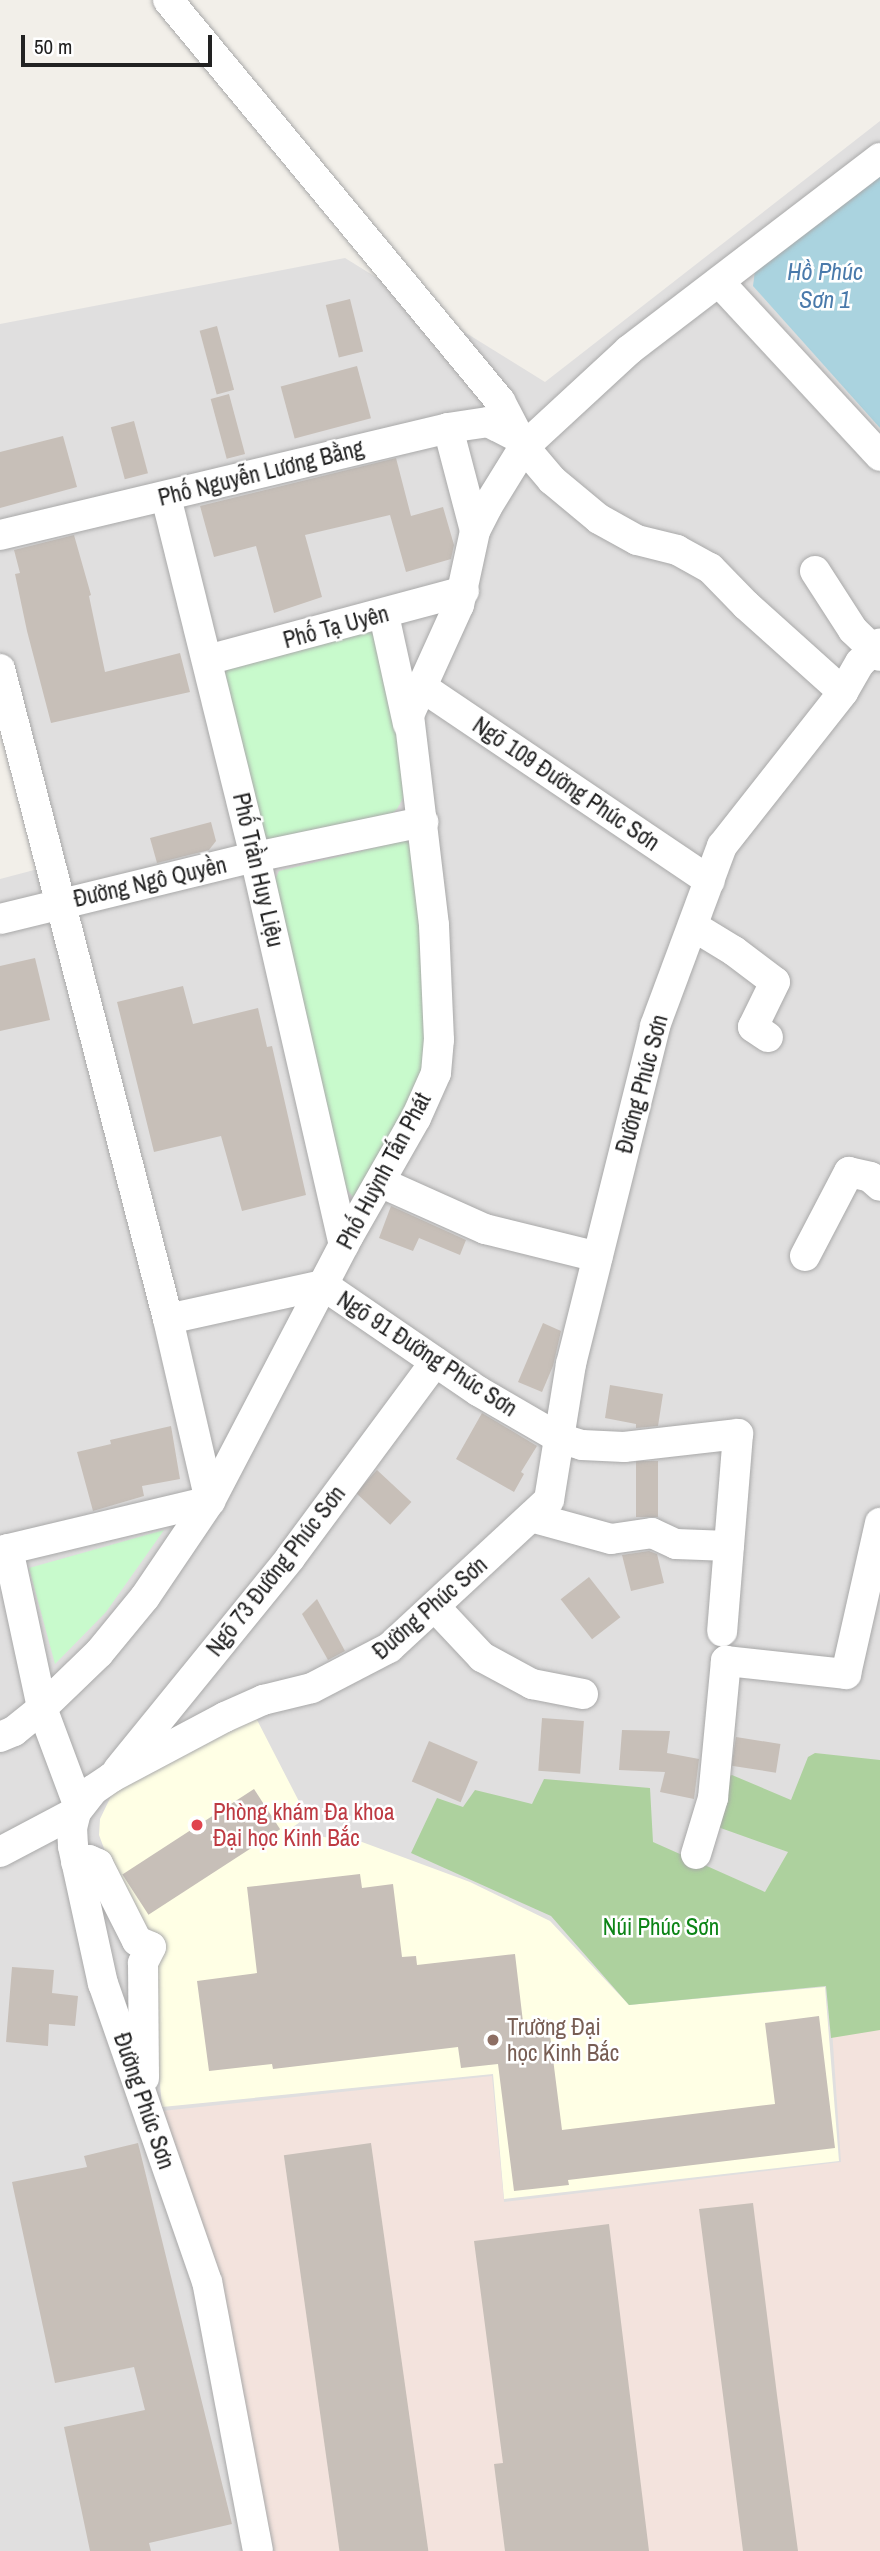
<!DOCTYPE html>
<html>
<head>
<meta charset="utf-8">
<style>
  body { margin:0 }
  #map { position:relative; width:880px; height:2551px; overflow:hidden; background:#f2efe9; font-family:"Archivo Narrow",sans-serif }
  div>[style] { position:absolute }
  .residential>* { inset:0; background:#e0dfdf }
  .education>* { inset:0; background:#ffffe5 }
  .military>* { inset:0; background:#f3e3dd }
  .forest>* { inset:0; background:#add19e }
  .park>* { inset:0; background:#c8facc }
  .water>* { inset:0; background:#aad3df }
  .building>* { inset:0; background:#c7bfb8; transform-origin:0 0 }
  .roads { filter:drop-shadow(0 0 2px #a9a9a9) drop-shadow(0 0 2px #a9a9a9) }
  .minor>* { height:30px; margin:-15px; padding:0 15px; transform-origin:15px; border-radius:15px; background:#fff }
  .dots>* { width:19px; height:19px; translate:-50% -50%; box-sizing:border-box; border:4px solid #fff; border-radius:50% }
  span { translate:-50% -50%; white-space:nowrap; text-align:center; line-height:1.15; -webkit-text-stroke:5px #fff; paint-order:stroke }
  .street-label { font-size:23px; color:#222 }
  .health-label { font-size:23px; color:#be3a42 }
  .left { translate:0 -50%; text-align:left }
  .park-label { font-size:23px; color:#0c8416 }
  .education-label { font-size:23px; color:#785e54 }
  .water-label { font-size:24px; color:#4a7aab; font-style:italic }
  .scale { position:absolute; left:21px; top:35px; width:191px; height:32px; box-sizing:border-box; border:4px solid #222; border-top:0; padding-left:9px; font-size:21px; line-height:24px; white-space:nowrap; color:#222; -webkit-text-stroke:5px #fff; paint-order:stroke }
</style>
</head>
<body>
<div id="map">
  <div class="residential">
    <div style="clip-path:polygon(880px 121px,880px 2551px,0 2551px,0 879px,38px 869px,0 704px,0 324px,345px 258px,545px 382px)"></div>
  </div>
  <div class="education">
    <div style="clip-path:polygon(255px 1716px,307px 1817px,286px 1832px,362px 1842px,470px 1882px,550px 1921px,629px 2005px,825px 1987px,839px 2161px,504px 2199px,493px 2074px,162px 2107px,150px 1972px,99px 1835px,100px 1819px,112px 1794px)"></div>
  </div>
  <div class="military">
    <div style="clip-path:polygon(880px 1860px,880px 2551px,274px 2551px,242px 2399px,162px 2111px,492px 2076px,504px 2202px,841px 2162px,829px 1985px)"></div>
  </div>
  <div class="forest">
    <div style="clip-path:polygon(815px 1753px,880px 1760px,880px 2030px,831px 2038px,826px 1986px,629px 2005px,551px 1916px,411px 1853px,437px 1798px,463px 1807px,475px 1790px,532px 1804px,544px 1779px,650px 1788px,653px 1842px,765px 1892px,788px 1852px,715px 1826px,726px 1777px,732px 1775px,791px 1800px,808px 1757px)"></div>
  </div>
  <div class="park">
    <div style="clip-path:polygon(373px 627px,407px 758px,403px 798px,397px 809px,391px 815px,276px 842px,258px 837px,221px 677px,233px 662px)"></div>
    <div style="clip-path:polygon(406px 840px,419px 852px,429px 1053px,423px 1074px,364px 1196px,353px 1197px,346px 1188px,272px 886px,279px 871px)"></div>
    <div style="clip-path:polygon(164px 1530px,106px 1612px,55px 1664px,29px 1568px)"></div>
  </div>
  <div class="water">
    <div style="clip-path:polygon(880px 173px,880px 428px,753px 286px,755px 271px)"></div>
  </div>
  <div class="building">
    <div style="left:350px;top:299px;width:54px;height:25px;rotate:76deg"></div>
    <div style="left:217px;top:326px;width:66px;height:18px;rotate:75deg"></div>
    <div style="left:357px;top:366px;width:54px;height:79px;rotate:75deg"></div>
    <div style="left:229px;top:394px;width:62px;height:19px;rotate:75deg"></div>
    <div style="left:134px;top:421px;width:54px;height:24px;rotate:75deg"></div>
    <div style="clip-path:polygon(63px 436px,77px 487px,0 508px,0 452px)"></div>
    <div style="clip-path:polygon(396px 458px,411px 516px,443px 507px,454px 545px,451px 559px,406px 572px,390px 515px,305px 535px,322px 597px,274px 613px,256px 546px,214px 557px,200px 506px)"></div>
    <div style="clip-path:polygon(74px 535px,91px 595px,89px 596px,105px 672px,180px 653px,190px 692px,51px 723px,27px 631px,15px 574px,20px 573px,14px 550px)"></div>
    <div style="clip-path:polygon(211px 822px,216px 841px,209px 850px,157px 863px,150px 838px)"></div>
    <div style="clip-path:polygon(35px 958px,50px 1020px,0 1031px,0 966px)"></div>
    <div style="clip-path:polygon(183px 986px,193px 1024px,258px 1008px,267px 1047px,272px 1046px,306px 1195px,242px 1211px,221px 1136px,154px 1152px,117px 1002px)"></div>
    <div style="clip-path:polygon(391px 1206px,466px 1240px,460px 1255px,419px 1238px,413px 1251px,379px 1238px)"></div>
    <div style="clip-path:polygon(543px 1323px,561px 1331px,553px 1366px,542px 1392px,518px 1382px)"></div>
    <div style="clip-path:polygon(610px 1385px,663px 1394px,658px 1426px,636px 1428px,636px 1424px,605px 1418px)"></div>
    <div style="clip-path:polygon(482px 1413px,537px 1446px,521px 1472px,524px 1474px,514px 1492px,456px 1459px)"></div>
    <div style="clip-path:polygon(171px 1426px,180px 1479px,142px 1486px,144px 1496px,93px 1511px,77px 1452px,111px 1444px,110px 1440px)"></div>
    <div style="left:658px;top:1461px;width:56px;height:22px;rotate:90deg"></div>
    <div style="left:377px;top:1470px;width:47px;height:31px;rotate:43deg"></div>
    <div style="clip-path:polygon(649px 1551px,657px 1554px,664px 1583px,631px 1591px,622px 1555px)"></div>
    <div style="left:589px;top:1577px;width:51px;height:36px;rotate:52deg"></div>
    <div style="clip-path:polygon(317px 1599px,345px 1651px,328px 1660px,302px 1614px)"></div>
    <div style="left:542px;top:1718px;width:42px;height:53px;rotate:4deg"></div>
    <div style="clip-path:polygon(622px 1730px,670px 1731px,667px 1753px,699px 1759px,694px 1799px,660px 1792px,665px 1772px,619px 1770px)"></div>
    <div style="left:736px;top:1737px;width:45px;height:29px;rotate:9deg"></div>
    <div style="left:429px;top:1741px;width:53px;height:44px;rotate:23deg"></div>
    <div style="left:254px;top:1789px;width:48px;height:157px;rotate:57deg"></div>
    <div style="clip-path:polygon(360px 1874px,362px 1888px,393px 1884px,402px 1957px,416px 1956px,417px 1965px,515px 1954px,523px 2022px,548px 2019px,562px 2130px,775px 2104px,765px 2023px,819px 2016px,835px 2148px,568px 2180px,569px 2185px,514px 2191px,498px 2064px,461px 2068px,458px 2047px,273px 2069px,272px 2064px,209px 2071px,197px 1981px,257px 1973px,247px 1887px)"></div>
    <div style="clip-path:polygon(12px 1967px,54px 1970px,52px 1993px,78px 1996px,75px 2026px,49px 2024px,48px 2046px,6px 2042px)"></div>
    <div style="clip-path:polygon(138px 2143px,232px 2524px,149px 2543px,151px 2551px,90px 2551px,64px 2427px,145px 2410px,134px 2367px,55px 2383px,12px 2182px,87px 2167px,84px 2156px)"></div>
    <div style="left:371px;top:2143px;width:412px;height:88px;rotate:82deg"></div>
    <div style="clip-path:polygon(753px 2203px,777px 2395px,798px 2551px,743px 2551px,728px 2434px,699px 2209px)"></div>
    <div style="clip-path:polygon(609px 2224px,649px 2551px,505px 2551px,494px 2464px,503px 2463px,474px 2241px)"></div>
  </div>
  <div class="roads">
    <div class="minor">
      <div style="left:168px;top:0;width:521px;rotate:50.38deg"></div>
      <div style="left:500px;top:401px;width:52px;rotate:62.4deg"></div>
      <div style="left:524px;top:447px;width:43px;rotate:49.7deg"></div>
      <div style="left:552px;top:480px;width:61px;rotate:39.7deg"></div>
      <div style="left:599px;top:519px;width:43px;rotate:28.9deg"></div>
      <div style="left:637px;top:540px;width:41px;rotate:14deg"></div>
      <div style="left:677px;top:550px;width:38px;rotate:29deg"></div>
      <div style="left:710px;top:568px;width:52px;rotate:45.8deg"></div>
      <div style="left:746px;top:605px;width:130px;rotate:41.9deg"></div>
      <div style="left:719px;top:282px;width:237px;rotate:47.2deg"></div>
      <div style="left:448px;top:428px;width:106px;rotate:75.3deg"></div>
      <div style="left:166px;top:497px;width:371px;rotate:76.1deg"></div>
      <div style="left:255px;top:857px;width:398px;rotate:77.1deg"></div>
      <div style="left:0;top:535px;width:461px;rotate:-13.4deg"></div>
      <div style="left:448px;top:428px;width:40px;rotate:-8.5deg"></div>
      <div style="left:488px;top:422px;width:35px;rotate:27deg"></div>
      <div style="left:815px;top:571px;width:70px;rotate:57.2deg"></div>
      <div style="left:853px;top:630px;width:37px;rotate:44deg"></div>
      <div style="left:384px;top:615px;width:112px;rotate:77.6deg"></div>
      <div style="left:207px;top:660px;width:266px;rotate:-15deg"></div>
      <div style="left:0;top:669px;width:671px;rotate:75.51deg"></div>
      <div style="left:168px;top:1319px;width:187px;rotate:77deg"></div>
      <div style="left:210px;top:1501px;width:216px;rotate:166.6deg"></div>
      <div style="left:422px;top:687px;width:347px;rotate:34deg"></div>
      <div style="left:0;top:919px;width:262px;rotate:-13.7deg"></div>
      <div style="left:255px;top:857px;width:172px;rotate:-11.8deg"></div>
      <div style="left:693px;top:926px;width:48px;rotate:31.4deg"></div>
      <div style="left:734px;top:951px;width:51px;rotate:37.1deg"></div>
      <div style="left:775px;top:982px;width:50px;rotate:116.1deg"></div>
      <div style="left:753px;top:1027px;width:18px;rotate:34deg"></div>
      <div style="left:382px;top:1183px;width:113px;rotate:24.1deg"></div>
      <div style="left:485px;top:1229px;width:116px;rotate:13.9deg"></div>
      <div style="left:805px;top:1256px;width:95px;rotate:-62.4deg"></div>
      <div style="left:849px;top:1172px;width:22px;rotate:13deg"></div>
      <div style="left:870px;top:1177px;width:13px;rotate:42deg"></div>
      <div style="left:168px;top:1319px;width:159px;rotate:-12.4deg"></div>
      <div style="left:323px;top:1285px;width:188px;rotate:34.4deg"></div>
      <div style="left:478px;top:1391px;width:94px;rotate:30.1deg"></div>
      <div style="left:559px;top:1438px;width:24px;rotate:17deg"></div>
      <div style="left:582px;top:1445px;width:42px;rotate:2.7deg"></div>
      <div style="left:624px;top:1447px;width:115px;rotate:-6.5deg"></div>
      <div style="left:738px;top:1434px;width:198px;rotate:94.6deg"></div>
      <div style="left:531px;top:1517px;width:83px;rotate:15.4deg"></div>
      <div style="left:611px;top:1539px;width:41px;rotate:-8.3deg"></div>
      <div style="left:652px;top:1533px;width:26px;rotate:25deg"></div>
      <div style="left:676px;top:1544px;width:53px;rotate:2.2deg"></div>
      <div style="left:8px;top:1549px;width:163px;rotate:77.9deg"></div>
      <div style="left:42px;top:1708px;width:106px;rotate:69.5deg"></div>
      <div style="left:435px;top:1607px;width:69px;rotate:46.8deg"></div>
      <div style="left:482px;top:1657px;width:57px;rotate:28.4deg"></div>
      <div style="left:532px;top:1684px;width:52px;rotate:11.1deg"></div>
      <div style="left:0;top:1737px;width:15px;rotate:-23deg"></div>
      <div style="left:14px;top:1731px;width:36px;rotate:-39deg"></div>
      <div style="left:42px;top:1708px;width:79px;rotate:-44deg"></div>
      <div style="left:99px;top:1653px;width:72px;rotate:-50.6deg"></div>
      <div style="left:145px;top:1597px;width:116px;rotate:-55.9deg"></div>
      <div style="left:210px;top:1501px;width:298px;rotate:-62.4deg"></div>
      <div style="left:348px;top:1237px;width:137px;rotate:-60.3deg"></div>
      <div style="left:416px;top:1118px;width:49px;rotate:-66deg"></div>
      <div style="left:436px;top:1073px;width:33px;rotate:-85deg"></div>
      <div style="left:439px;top:1040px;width:115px;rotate:-92.5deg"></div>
      <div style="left:434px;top:925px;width:211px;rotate:-96.8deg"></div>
      <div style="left:409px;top:715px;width:121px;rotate:-65.6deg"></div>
      <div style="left:459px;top:605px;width:76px;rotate:-77.8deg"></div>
      <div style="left:475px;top:531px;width:27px;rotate:-63deg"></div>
      <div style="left:487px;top:507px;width:70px;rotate:-58.3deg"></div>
      <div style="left:524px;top:447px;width:143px;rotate:-42.7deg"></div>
      <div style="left:629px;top:350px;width:316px;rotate:-37.4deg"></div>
      <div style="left:118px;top:1770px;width:273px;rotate:-50.9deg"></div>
      <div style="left:290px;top:1558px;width:244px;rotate:-53.5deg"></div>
      <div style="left:0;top:1852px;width:86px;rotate:-27.8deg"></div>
      <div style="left:696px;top:1854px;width:59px;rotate:-73.1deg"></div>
      <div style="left:713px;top:1798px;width:138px;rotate:-84.6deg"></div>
      <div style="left:726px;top:1661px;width:121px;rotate:6.2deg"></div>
      <div style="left:846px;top:1674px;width:155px;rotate:-77.3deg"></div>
      <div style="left:76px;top:1862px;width:13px;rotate:-9deg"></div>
      <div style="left:89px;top:1860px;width:10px;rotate:24deg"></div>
      <div style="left:98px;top:1864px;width:86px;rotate:63.1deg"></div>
      <div style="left:137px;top:1941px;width:15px;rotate:23deg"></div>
      <div style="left:151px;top:1947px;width:18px;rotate:117deg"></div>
      <div style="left:143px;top:1963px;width:115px;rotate:89.5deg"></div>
      <div style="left:258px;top:2551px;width:274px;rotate:-100.7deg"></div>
      <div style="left:207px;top:2282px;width:316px;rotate:-109.2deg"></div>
      <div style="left:103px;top:1984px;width:141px;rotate:-102.3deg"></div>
      <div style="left:73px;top:1846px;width:18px;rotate:-93deg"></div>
      <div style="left:72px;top:1828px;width:16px;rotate:-76deg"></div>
      <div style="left:76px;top:1812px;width:28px;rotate:-52deg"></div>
      <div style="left:93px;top:1790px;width:23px;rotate:-34deg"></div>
      <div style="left:112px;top:1777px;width:128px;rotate:-28deg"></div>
      <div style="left:225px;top:1717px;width:42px;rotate:-24.1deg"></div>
      <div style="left:263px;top:1700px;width:50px;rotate:-13.8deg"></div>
      <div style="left:312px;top:1688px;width:87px;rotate:-27.5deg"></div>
      <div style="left:389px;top:1648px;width:218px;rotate:-42.8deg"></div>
      <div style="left:549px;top:1500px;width:138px;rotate:-80.8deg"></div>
      <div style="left:571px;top:1364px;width:348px;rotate:-76deg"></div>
      <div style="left:655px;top:1026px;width:192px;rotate:-69.6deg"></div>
      <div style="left:722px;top:846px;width:196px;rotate:-51.8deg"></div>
      <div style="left:843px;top:692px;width:34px;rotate:-60deg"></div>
      <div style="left:860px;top:663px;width:28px;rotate:-44deg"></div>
    </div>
  </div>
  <div class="dots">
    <div style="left:197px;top:1825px;background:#e0444e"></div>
    <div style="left:493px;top:2040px;background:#8d6e63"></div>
  </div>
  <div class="street-label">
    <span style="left:261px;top:473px;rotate:-14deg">Phố Nguyễn Lương Bằng</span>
    <span style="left:336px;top:627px;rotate:-15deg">Phố Tạ Uyên</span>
    <span style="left:566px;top:784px;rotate:34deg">Ngõ 109 Đường Phúc Sơn</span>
    <span style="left:258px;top:870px;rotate:77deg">Phố Trần Huy Liệu</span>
    <span style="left:150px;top:882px;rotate:-13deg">Đường Ngô Quyền</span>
    <span style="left:642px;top:1084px;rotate:-75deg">Đường Phúc Sơn</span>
    <span style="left:384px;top:1171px;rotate:-62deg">Phố Huỳnh Tấn Phát</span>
    <span style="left:427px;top:1354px;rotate:33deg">Ngõ 91 Đường Phúc Sơn</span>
    <span style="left:276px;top:1571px;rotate:-52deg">Ngõ 73 Đường Phúc Sơn</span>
    <span style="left:430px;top:1608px;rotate:-41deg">Đường Phúc Sơn</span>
    <span style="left:144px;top:2101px;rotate:71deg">Đường Phúc Sơn</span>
  </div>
  <div class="health-label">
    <span class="left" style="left:213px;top:1825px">Phòng khám Đa khoa<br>Đại học Kinh Bắc</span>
  </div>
  <div class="park-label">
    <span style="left:661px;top:1927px">Núi Phúc Sơn</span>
  </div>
  <div class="education-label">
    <span class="left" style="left:507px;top:2040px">Trường Đại<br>học Kinh Bắc</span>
  </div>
  <div class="water-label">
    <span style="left:825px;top:286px">Hồ Phúc<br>Sơn 1</span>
  </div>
  <div class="scale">50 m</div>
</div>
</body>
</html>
